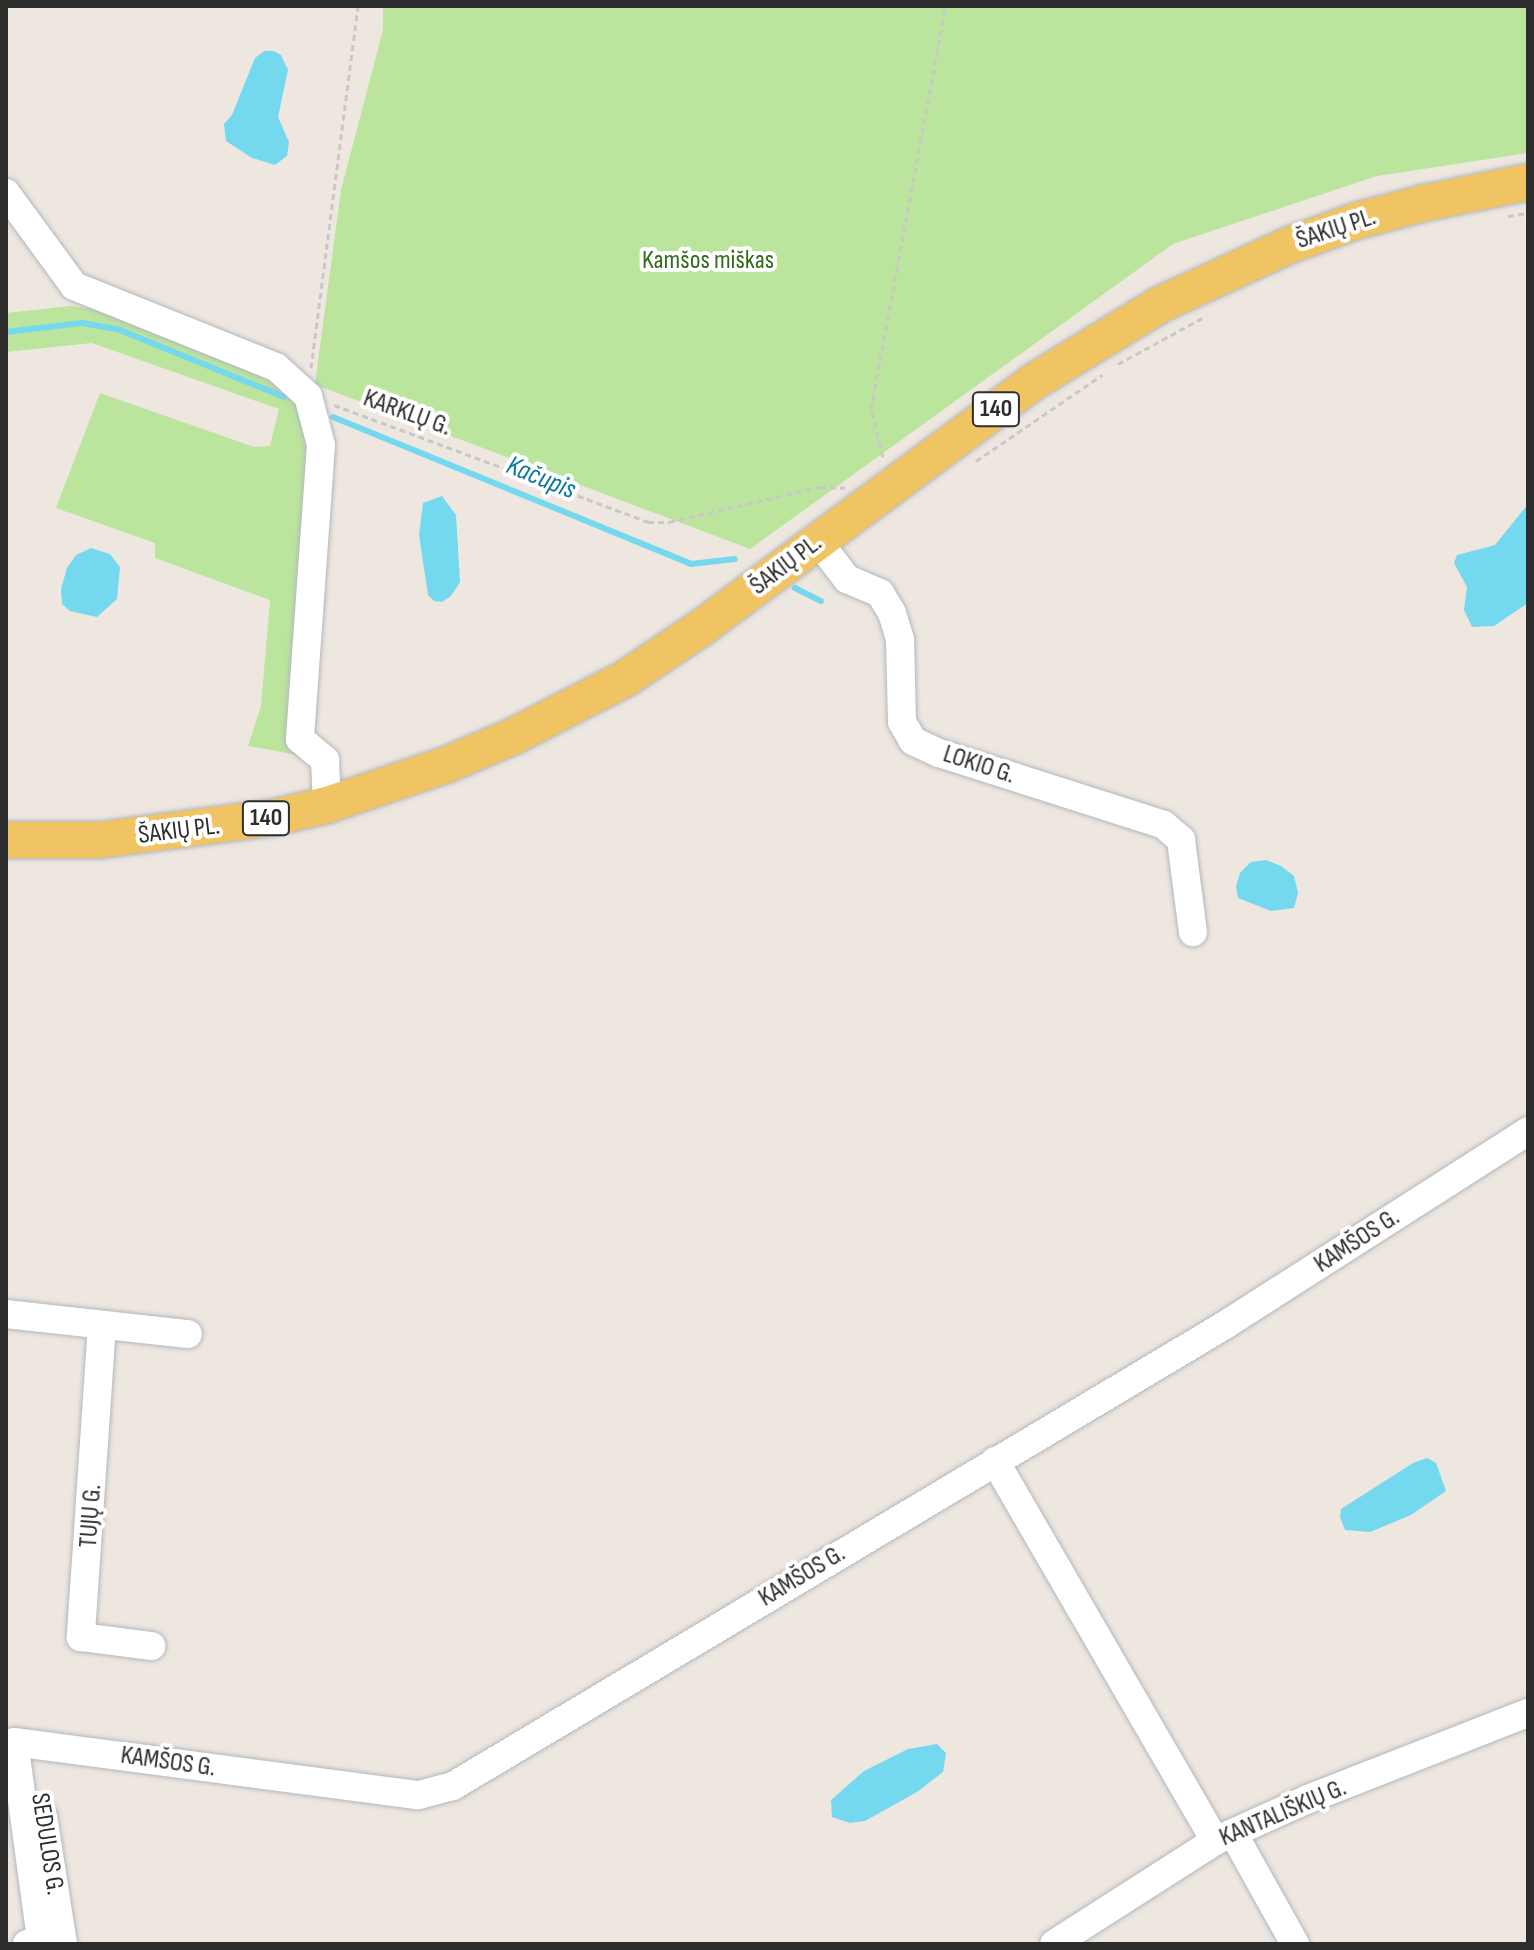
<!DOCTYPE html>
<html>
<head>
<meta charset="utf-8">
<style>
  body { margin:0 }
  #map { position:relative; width:1534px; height:1950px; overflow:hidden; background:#eee7df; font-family:"Sofia Sans Condensed",sans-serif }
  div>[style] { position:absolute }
  .green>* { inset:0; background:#bbe49d }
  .water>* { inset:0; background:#74d8ef }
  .stream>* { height:6px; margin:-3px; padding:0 3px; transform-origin:3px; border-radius:3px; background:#74d8ef }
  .path>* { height:3px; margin-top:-1.5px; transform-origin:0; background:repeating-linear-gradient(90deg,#c8c8c8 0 6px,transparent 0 10px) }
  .roads { filter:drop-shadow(0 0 2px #b3b7c0) drop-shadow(0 0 2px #b3b7c0) }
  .minor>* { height:28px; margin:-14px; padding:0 14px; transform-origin:14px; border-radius:14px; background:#fff }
  .major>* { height:36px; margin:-18px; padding:0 18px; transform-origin:18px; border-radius:18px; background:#f0c462 }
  span { translate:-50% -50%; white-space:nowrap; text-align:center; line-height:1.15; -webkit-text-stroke:8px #fff; paint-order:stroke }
  .shield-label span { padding:2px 6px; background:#fff; border:2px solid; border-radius:6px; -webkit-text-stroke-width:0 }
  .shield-label { font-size:24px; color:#2d2d2d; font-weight:700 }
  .street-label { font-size:26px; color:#2d2d2d }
  .park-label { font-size:26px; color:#326b1b }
  .water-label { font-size:28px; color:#0e799f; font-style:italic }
  .frame { position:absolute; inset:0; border:8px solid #2d2d2d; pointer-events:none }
</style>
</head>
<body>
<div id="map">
  <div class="green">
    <div style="clip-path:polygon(383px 6px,1528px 6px,1528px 153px,1377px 176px,1173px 244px,750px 549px,316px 385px,307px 719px,325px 760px,248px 746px,261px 706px,270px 600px,155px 558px,155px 543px,56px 508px,100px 393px,254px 447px,270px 446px,279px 409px,92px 343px,6px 352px,6px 313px,71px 306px,128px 313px,315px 384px,341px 190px,383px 30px)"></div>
  </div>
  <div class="water">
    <div style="clip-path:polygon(264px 51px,274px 51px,281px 55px,288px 70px,278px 117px,289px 142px,287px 156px,275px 165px,252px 158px,226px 141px,224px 124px,232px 115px,255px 58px)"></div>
    <div style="clip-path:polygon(442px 496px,456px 515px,460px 582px,451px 596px,442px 602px,434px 601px,428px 595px,419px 535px,423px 503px)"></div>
    <div style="clip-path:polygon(1528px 504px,1528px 603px,1494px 626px,1472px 627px,1464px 610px,1467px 587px,1454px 563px,1457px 555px,1495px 545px)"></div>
    <div style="clip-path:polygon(91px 548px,110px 554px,120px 567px,117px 599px,97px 617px,70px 611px,62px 604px,61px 589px,67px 568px,76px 555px)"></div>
    <div style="clip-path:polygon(1266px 860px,1281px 866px,1294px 876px,1298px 893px,1294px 908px,1271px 911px,1238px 898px,1236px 886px,1240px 873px,1251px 862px)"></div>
    <div style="clip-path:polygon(1427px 1458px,1436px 1463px,1446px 1491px,1411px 1515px,1370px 1532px,1345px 1530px,1340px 1517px,1341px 1509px,1413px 1463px)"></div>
    <div style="clip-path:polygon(937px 1744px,946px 1753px,943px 1772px,917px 1792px,865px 1821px,850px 1823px,832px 1817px,831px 1800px,864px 1771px,908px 1749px)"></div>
  </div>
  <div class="stream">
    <div style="left:6px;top:332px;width:77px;rotate:-6.8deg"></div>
    <div style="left:82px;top:323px;width:39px;rotate:10deg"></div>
    <div style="left:120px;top:330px;width:177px;rotate:22.2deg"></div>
    <div style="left:333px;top:417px;width:387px;rotate:22.3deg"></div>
    <div style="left:691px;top:564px;width:44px;rotate:-6.5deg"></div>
    <div style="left:795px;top:588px;width:29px;rotate:27deg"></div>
  </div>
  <div class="path">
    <div style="left:1508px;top:216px;width:20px;rotate:-9deg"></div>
    <div style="left:1118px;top:364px;width:100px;rotate:-28.6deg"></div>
    <div style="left:311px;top:368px;width:365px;rotate:-82.6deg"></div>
    <div style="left:334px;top:405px;width:335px;rotate:20.4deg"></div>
    <div style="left:648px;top:522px;width:21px"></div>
    <div style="left:669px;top:522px;width:155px;rotate:-13.1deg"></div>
    <div style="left:820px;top:487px;width:25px;rotate:2deg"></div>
    <div style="left:883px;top:457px;width:49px;rotate:-104deg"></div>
    <div style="left:871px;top:409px;width:410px;rotate:-79.5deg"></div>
    <div style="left:976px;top:461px;width:153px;rotate:-34.3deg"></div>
  </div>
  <div class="roads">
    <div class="minor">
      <div style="left:6px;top:193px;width:115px;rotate:53.8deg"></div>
      <div style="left:74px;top:286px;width:218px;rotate:21.9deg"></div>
      <div style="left:276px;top:367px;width:43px;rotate:42.2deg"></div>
      <div style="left:308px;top:396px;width:51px;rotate:75.1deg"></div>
      <div style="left:321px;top:445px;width:295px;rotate:94.1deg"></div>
      <div style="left:300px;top:739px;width:33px;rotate:40deg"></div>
      <div style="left:325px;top:760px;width:45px;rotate:87.5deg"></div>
      <div style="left:818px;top:541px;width:48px;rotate:52.7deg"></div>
      <div style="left:847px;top:579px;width:36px;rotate:23deg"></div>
      <div style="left:880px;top:593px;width:23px;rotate:59deg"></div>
      <div style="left:892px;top:613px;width:28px;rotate:73deg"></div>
      <div style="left:900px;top:640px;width:82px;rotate:88.6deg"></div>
      <div style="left:902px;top:722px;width:22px;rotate:60deg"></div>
      <div style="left:913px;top:741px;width:29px;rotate:25deg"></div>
      <div style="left:939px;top:753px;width:236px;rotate:17.7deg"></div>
      <div style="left:1164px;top:825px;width:23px;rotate:41deg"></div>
      <div style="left:1181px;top:840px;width:93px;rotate:82.6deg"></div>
      <div style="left:6px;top:1314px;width:183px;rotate:6.3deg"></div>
      <div style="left:102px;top:1325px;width:313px;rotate:93.9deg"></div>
      <div style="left:81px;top:1637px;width:71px;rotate:7.3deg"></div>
      <div style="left:995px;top:1461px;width:439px;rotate:59.9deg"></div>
      <div style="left:14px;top:1742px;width:408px;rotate:7.5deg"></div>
      <div style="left:419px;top:1795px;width:35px;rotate:-15deg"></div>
      <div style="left:453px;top:1786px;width:899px;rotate:-30.84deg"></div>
      <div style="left:1225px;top:1325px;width:360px;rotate:-32.6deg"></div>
      <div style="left:14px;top:1742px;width:199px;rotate:82.2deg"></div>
      <div style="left:41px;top:1939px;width:15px;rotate:160deg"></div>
      <div style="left:43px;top:1816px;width:130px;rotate:81.1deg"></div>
      <div style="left:1233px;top:1833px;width:127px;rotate:60.8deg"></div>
      <div style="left:1054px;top:1944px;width:191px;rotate:-32.6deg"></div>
      <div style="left:1215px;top:1841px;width:102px;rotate:-24.3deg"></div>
      <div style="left:1308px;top:1799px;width:236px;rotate:-21.4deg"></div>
    </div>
    <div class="major">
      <div style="left:6px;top:840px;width:94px"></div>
      <div style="left:100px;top:840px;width:177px;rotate:-7.4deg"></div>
      <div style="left:276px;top:817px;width:52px;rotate:-13.2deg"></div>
      <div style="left:327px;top:805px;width:126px;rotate:-18.6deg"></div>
      <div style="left:446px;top:765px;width:74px;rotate:-23.1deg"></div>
      <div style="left:514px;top:736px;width:125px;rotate:-27.2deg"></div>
      <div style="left:625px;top:679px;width:92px;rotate:-33.9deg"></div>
      <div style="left:701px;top:628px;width:413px;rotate:-36.5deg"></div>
      <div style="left:1033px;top:382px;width:148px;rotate:-31.4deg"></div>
      <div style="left:1159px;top:305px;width:141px;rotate:-24.7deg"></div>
      <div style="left:1287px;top:246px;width:73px;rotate:-19.9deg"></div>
      <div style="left:1356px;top:221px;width:70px;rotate:-14.8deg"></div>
      <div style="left:1424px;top:203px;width:106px;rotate:-11.4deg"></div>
    </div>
  </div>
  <div class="shield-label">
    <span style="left:996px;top:409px">140</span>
    <span style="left:266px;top:818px">140</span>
  </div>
  <div class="street-label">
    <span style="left:1336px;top:229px;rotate:-18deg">ŠAKIŲ PL.</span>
    <span style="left:407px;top:413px;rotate:20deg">KARKLŲ G.</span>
    <span style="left:786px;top:565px;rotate:-37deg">ŠAKIŲ PL.</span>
    <span style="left:979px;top:765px;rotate:18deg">LOKIO G.</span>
    <span style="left:179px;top:831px;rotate:-7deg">ŠAKIŲ PL.</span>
    <span style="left:1357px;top:1241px;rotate:-33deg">KAMŠOS G.</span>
    <span style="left:91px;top:1516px;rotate:-86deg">TUJŲ G.</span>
    <span style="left:802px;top:1576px;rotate:-31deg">KAMŠOS G.</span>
    <span style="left:168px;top:1762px;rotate:8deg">KAMŠOS G.</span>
    <span style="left:1283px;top:1813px;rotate:-23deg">KANTALIŠKIŲ G.</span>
    <span style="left:47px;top:1844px;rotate:81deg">SEDULOS G.</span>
  </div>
  <div class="park-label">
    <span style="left:708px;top:261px">Kamšos miškas</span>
  </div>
  <div class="water-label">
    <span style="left:541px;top:478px;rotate:22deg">Kačupis</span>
  </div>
  <div class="frame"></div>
</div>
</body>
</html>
